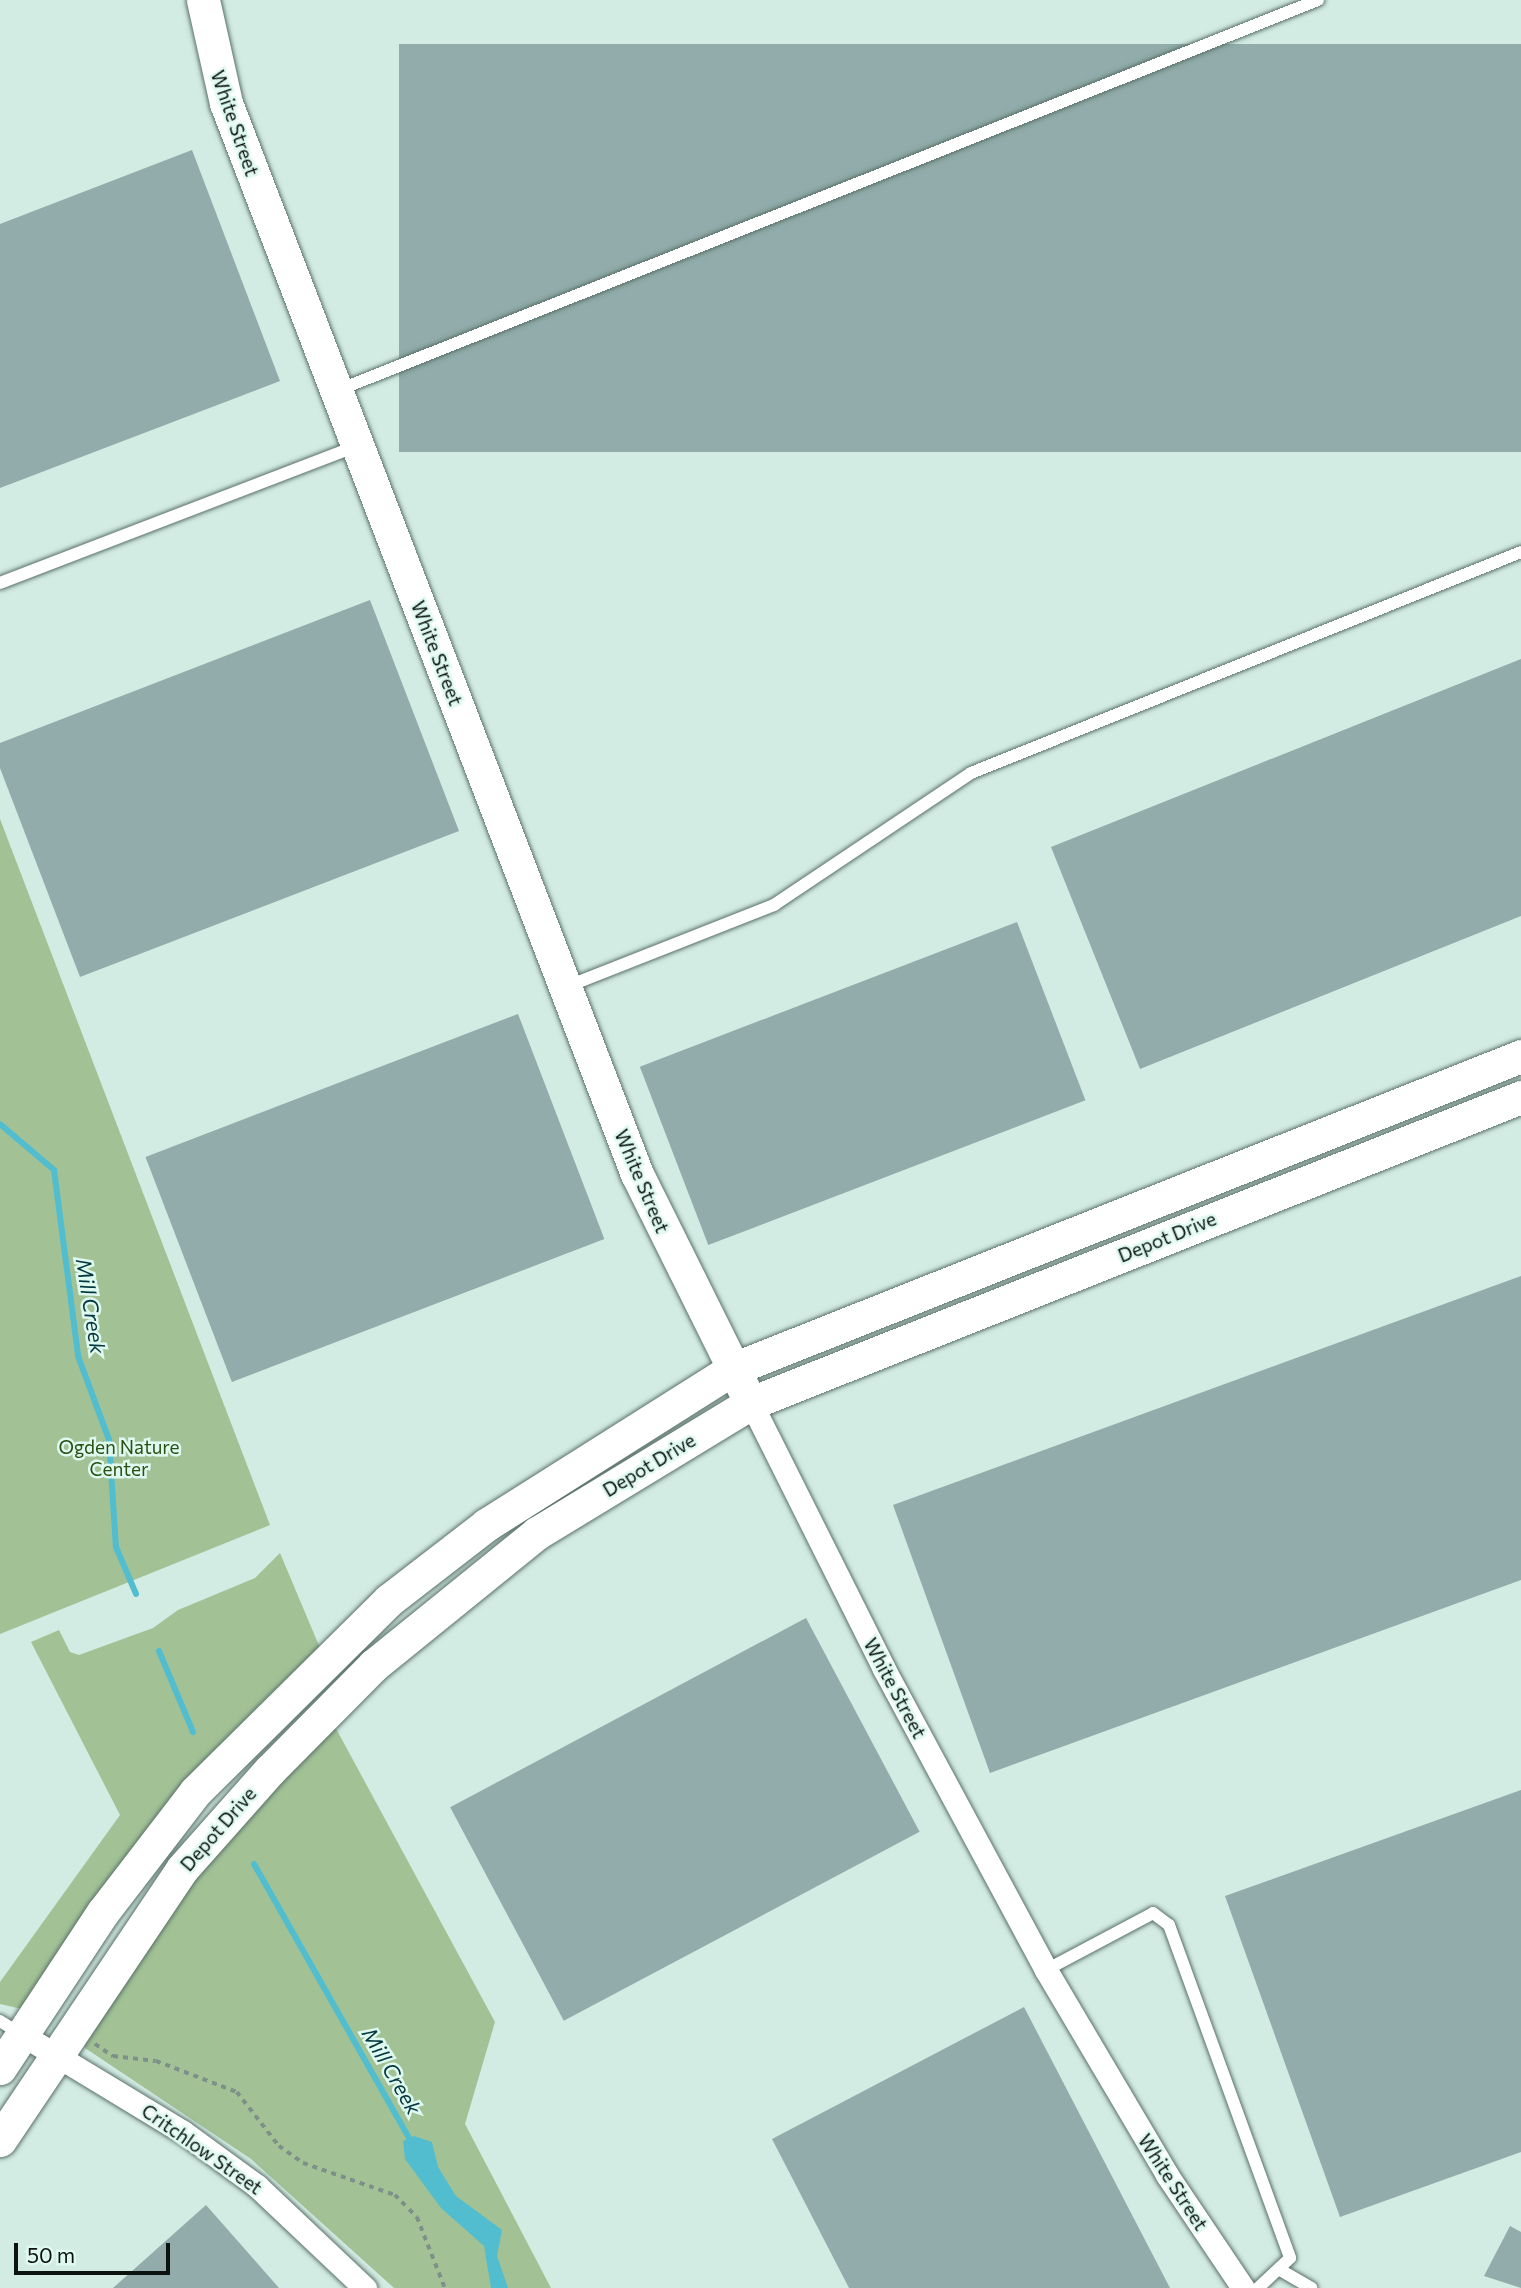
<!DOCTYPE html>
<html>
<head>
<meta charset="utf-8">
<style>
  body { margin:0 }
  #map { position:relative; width:1521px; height:2288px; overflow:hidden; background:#d2ebe3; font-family:Commissioner,sans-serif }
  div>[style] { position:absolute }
  .green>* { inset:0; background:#a2c296 }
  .water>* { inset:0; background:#51bdce }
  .stream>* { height:6px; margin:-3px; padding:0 3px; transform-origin:3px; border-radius:3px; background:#51bdce }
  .building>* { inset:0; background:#91acaa; transform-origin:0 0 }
  .path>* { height:3.5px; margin-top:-1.75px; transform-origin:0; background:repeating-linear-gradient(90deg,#7d908a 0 5px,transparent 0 10px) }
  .roads { filter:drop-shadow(0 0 2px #5a7169) drop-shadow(0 0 2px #5a7169) }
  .lane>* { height:12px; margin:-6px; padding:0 6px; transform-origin:6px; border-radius:6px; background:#fff }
  .street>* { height:23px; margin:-11.5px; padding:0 11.5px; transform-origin:11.5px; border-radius:11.5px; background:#fff }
  .secondary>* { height:33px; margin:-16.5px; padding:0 16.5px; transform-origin:16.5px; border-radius:16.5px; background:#fff }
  span { translate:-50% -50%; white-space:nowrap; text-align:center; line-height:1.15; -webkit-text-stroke:5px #dff9f0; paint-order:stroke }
  .street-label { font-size:19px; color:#0a1310 }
  .park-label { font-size:19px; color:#265110 }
  .water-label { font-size:21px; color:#03383f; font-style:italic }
  .scale { position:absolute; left:14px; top:2243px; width:156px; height:32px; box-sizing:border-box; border:4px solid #0a1310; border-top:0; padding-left:9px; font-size:21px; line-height:24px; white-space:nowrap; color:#0a1310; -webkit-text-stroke:5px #dff9f0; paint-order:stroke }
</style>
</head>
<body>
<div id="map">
  <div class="green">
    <div style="clip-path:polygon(0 819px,270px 1525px,0 1634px)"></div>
    <div style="clip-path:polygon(280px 1553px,320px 1648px,22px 2009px,0 2004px,0 1982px,120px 1815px,31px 1642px,59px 1630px,70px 1652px,79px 1655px,153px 1628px,178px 1610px,255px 1578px)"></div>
    <div style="clip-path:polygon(333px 1723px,495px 2022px,465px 2124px,551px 2288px,394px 2288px,251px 2159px,85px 2048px,83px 2040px,192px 1881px)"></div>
  </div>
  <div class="water">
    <div style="clip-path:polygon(414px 2136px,432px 2142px,438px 2167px,456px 2196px,502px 2230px,497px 2256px,508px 2288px,491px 2288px,484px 2246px,441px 2208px,405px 2159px,403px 2141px)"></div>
  </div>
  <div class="stream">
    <div style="left:0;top:1124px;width:71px;rotate:40.4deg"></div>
    <div style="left:54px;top:1170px;width:188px;rotate:82.6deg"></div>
    <div style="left:78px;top:1356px;width:90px;rotate:69.7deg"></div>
    <div style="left:109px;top:1440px;width:107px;rotate:86.3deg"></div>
    <div style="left:116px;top:1547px;width:51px;rotate:66.9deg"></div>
    <div style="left:159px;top:1651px;width:88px;rotate:67.2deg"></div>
    <div style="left:254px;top:1864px;width:323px;rotate:60.5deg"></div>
  </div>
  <div class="building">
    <div style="left:1521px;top:44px;width:408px;height:1122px;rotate:90deg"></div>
    <div style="clip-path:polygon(192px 150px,280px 381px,0 488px,0 224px)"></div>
    <div style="clip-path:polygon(370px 600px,459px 831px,80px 977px,0 768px,0 743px)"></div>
    <div style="clip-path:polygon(1521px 659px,1521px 916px,1140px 1069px,1051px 847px)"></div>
    <div style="left:1017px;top:922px;width:191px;height:404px;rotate:69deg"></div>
    <div style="left:518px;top:1014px;width:241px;height:399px;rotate:69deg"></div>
    <div style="clip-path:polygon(1521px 1276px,1521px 1580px,990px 1773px,893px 1505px)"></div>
    <div style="left:806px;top:1618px;width:242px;height:403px;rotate:62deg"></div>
    <div style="clip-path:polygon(1521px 1790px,1521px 2152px,1340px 2217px,1225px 1896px)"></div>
    <div style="clip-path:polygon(1024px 2007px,1170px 2288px,849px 2288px,772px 2139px)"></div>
    <div style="clip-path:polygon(206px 2205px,279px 2288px,113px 2288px)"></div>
    <div style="clip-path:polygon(1510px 2226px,1521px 2232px,1521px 2288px,1484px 2276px)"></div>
  </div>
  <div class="path">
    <div style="left:95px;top:2044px;width:22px;rotate:34deg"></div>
    <div style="left:113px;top:2056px;width:43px;rotate:6.6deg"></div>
    <div style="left:156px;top:2061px;width:87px;rotate:20.9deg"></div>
    <div style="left:237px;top:2092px;width:68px;rotate:52.1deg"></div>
    <div style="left:279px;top:2146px;width:29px;rotate:35deg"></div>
    <div style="left:303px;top:2163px;width:97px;rotate:19.2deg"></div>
    <div style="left:395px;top:2195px;width:31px;rotate:45deg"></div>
    <div style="left:417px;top:2217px;width:76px;rotate:68.5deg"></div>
  </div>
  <div class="roads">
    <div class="lane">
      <div style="left:336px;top:391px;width:1057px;rotate:-21.71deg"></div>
      <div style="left:0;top:583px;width:382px;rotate:-21deg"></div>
      <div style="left:566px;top:987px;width:224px;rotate:-21.5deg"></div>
      <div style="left:774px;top:905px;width:237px;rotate:-33.8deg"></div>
      <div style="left:971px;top:773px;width:593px;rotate:-21.89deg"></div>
      <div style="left:1046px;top:1970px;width:121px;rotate:-28deg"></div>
      <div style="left:1153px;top:1913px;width:20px;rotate:37deg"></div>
      <div style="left:1169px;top:1925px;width:354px;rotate:70deg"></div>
      <div style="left:1290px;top:2258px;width:44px;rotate:136.8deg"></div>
      <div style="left:0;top:2021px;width:25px;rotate:32deg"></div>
      <div style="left:1282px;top:2271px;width:34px;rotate:30deg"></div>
    </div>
    <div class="street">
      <div style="left:751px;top:1403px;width:297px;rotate:63.4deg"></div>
      <div style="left:884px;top:1669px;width:342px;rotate:61.7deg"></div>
      <div style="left:1046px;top:1970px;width:238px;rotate:59.4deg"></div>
      <div style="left:1167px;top:2175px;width:136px;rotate:56.1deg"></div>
      <div style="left:21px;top:2034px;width:189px;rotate:31.2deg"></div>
      <div style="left:183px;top:2132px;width:92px;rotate:36.1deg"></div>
      <div style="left:257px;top:2186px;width:149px;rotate:43.4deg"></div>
    </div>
    <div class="secondary">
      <div style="left:203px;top:0;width:106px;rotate:77.4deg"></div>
      <div style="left:226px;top:103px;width:1147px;rotate:69.01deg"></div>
      <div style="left:637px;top:1174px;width:239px;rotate:63.6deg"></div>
      <div style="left:0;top:2068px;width:187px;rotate:-56.6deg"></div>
      <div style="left:103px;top:1912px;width:151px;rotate:-52.5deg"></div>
      <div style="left:195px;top:1792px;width:273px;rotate:-44.7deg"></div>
      <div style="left:389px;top:1600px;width:123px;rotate:-37.7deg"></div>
      <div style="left:486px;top:1525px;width:292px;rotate:-32.3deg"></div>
      <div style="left:733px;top:1369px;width:848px;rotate:-21.66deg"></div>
      <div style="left:0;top:2140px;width:326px;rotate:-56.1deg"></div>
      <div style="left:182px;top:1869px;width:132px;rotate:-48.4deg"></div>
      <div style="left:270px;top:1770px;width:148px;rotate:-45.3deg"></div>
      <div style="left:374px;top:1665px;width:210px;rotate:-39deg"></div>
      <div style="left:537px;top:1533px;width:250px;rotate:-31.3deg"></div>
      <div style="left:751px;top:1403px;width:829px;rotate:-21.67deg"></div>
    </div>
  </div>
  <div class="street-label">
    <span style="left:235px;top:123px;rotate:71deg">White Street</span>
    <span style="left:437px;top:653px;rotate:69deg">White Street</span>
    <span style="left:642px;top:1181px;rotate:67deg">White Street</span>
    <span style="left:1167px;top:1237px;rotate:-22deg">Depot Drive</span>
    <span style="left:649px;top:1465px;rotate:-31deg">Depot Drive</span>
    <span style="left:895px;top:1688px;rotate:62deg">White Street</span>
    <span style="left:218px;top:1829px;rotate:-49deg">Depot Drive</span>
    <span style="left:202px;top:2149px;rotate:35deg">Critchlow Street</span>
    <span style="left:1173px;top:2182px;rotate:57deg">White Street</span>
  </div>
  <div class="park-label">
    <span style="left:119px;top:1458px">Ogden Nature<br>Center</span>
  </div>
  <div class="water-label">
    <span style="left:91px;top:1306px;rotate:81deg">Mill Creek</span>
    <span style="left:392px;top:2071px;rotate:60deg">Mill Creek</span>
  </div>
  <div class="scale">50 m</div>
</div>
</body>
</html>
